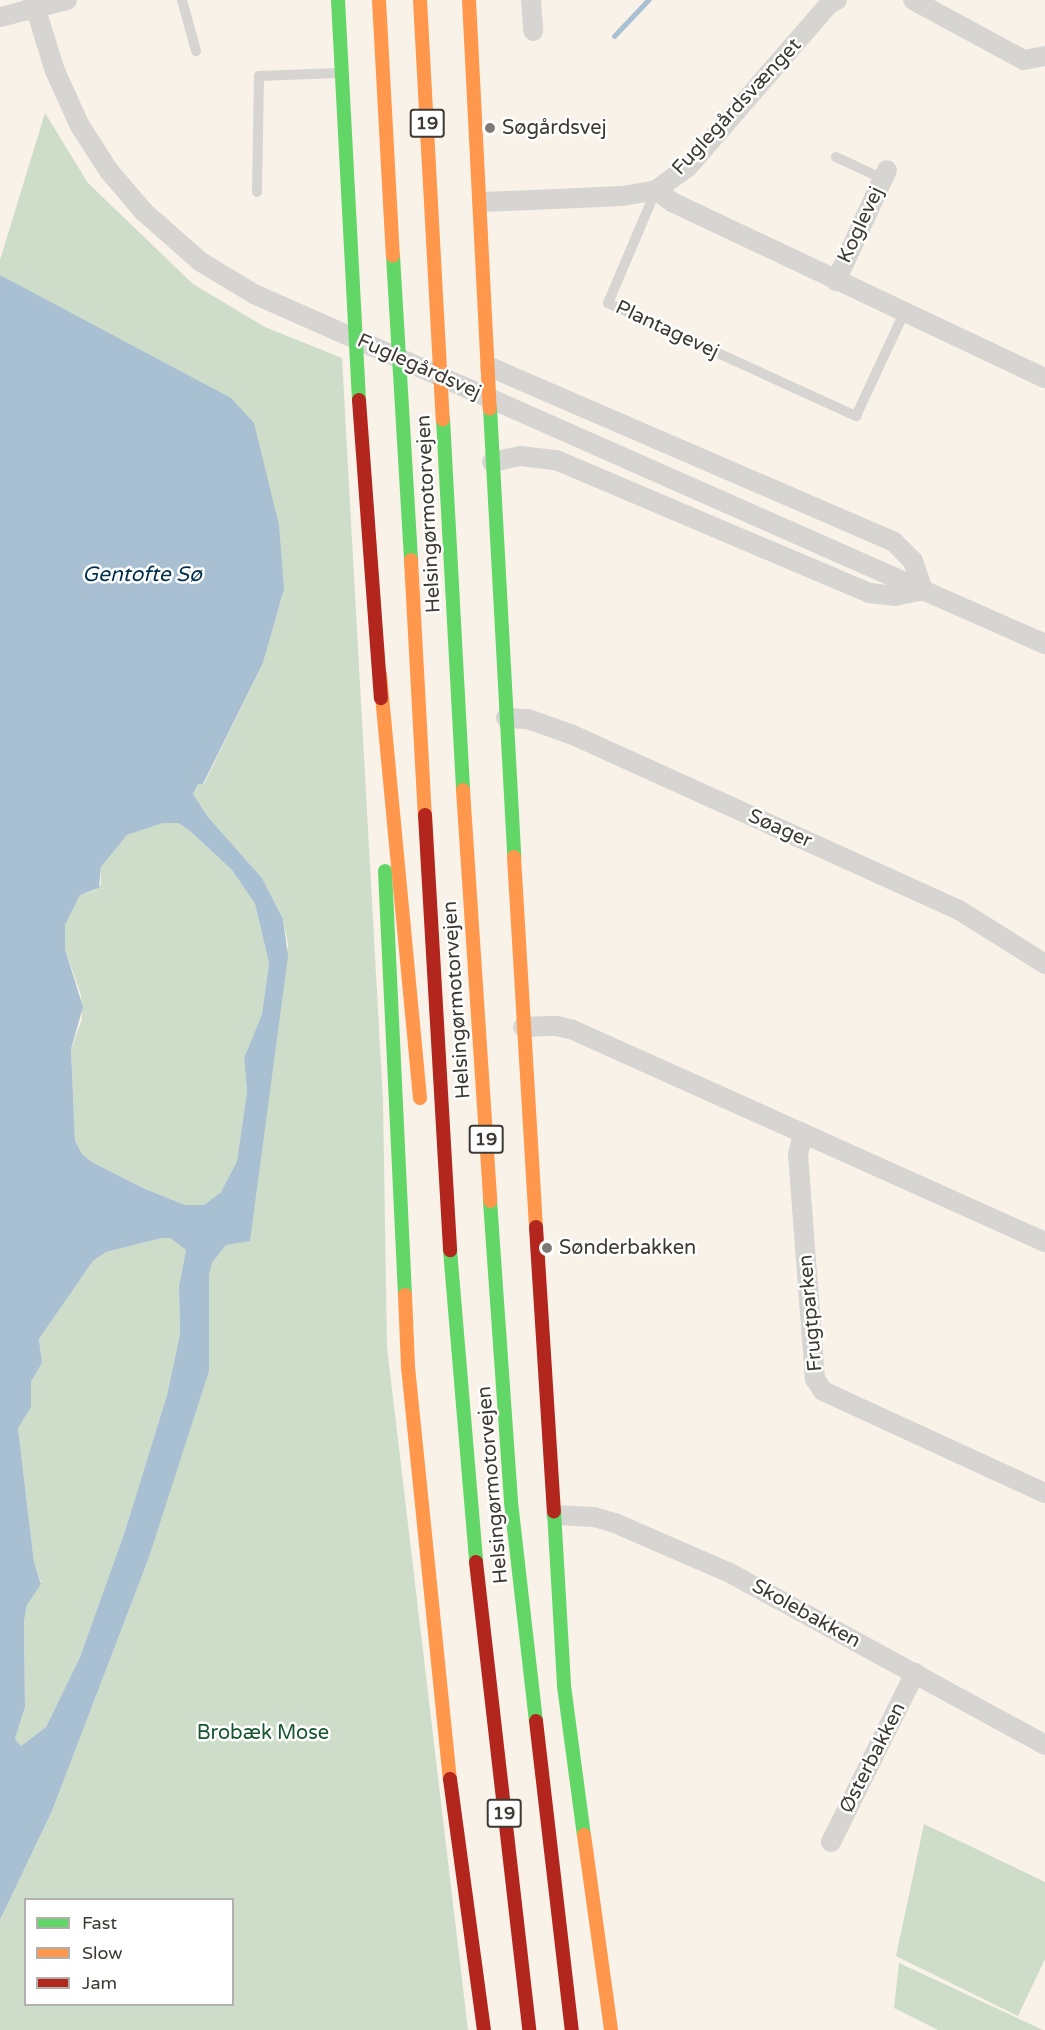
<!DOCTYPE html>
<html>
<head>
<meta charset="utf-8">
<style>
  body { margin:0 }
  #map { position:relative; width:1045px; height:2030px; overflow:hidden; background:#f9f2e8; font-family:"Varela Round",sans-serif }
  div>[style] { position:absolute }
  .green>* { inset:0; background:#ceddca }
  .water>* { inset:0; background:#a8c0d2 }
  .stream>* { height:5px; margin:-2.5px; padding:0 2.5px; transform-origin:2.5px; border-radius:2.5px; background:#a8c0d2 }
  .lane>* { height:10px; margin:-5px; padding:0 5px; transform-origin:5px; border-radius:5px; background:#d6d5d2 }
  .street>* { height:20px; margin:-10px; padding:0 10px; transform-origin:10px; border-radius:10px; background:#d6d5d2 }
  .fast>* { height:14px; margin:-7px; padding:0 7px; transform-origin:7px; border-radius:7px; background:#63d668 }
  .slow>* { height:14px; margin:-7px; padding:0 7px; transform-origin:7px; border-radius:7px; background:#ff974d }
  .jam>* { height:14px; margin:-7px; padding:0 7px; transform-origin:7px; border-radius:7px; background:#b3261e }
  .dots>* { width:16px; height:16px; translate:-50% -50%; box-sizing:border-box; border:3px solid #fff; border-radius:50% }
  span { translate:-50% -50%; white-space:nowrap; text-align:center; line-height:1.15; -webkit-text-stroke:5px #fff; paint-order:stroke }
  .shield-label span { padding:2px 4px; background:#fff; border:2px solid; border-radius:4px; -webkit-text-stroke-width:0 }
  .shield-label { font-size:18px; color:#3e3a33; font-weight:700 }
  .street-label { font-size:20px; color:#3e3a33 }
  .poi-label { font-size:20px; color:#3e3a33 }
  .left { translate:0 -50%; text-align:left }
  .park-label { font-size:20px; color:#16552e }
  .water-label { font-size:21px; color:#002f4d; font-style:italic }
  .legend { position:absolute; left:24px; top:1898px; width:210px; height:108px; box-sizing:border-box; background:#fff; border:2px solid #b2b0ad; margin:0; padding:8px 10px; list-style:none; font-size:18px; color:#3e3a33 }
  .legend li { display:flex; align-items:center; gap:12px; height:30px }
  .legend b { width:30px; border:2px solid #b2b0ad }
</style>
</head>
<body>
<div id="map">
  <div class="green">
    <div style="clip-path:polygon(evenodd,45px 113px,88px 183px,193px 284px,265px 327px,342px 358px,383px 1101px,387px 1347px,468px 2030px,0 2030px,0 1920px,52px 1811px,148px 1560px,209px 1340px,209px 1276px,212px 1263px,226px 1245px,250px 1240px,288px 945px,283px 919px,262px 878px,208px 817px,193px 794px,198px 784px,204px 784px,263px 663px,284px 589px,136px 350px,0 275px,0 260px,45px 113px,26px 1900px,232px 1900px,232px 2004px,26px 2004px,26px 1900px)"></div>
    <div style="clip-path:polygon(163px 823px,178px 823px,189px 830px,232px 870px,255px 904px,269px 963px,262px 1014px,244px 1058px,247px 1091px,237px 1161px,221px 1192px,204px 1205px,185px 1205px,143px 1188px,92px 1162px,82px 1154px,75px 1140px,71px 1049px,82px 1019px,81px 995px,65px 949px,65px 925px,80px 895px,96px 890px,101px 884px,101px 867px,127px 835px)"></div>
    <div style="clip-path:polygon(162px 1238px,170px 1238px,186px 1250px,179px 1286px,180px 1334px,167px 1395px,125px 1531px,80px 1657px,46px 1727px,21px 1746px,15px 1739px,25px 1707px,24px 1621px,27px 1605px,41px 1582px,34px 1562px,18px 1428px,31px 1382px,42px 1363px,39px 1339px,93px 1261px,106px 1252px)"></div>
    <div style="clip-path:polygon(924px 1824px,1045px 1882px,1045px 1959px,1018px 2016px,896px 1956px)"></div>
    <div style="clip-path:polygon(899px 1963px,1043px 2030px,938px 2030px,894px 2008px)"></div>
  </div>
  <div class="water">
    <div style="clip-path:polygon(evenodd,0 275px,231px 398px,254px 423px,279px 525px,284px 589px,263px 663px,203px 784px,198px 784px,193px 794px,208px 817px,262px 878px,283px 919px,288px 956px,250px 1241px,226px 1245px,212px 1263px,209px 1276px,209px 1371px,148px 1560px,52px 1811px,0 1920px,0 275px,163px 823px,178px 823px,189px 830px,232px 870px,255px 904px,269px 963px,262px 1014px,244px 1058px,247px 1091px,237px 1161px,221px 1192px,204px 1205px,185px 1205px,143px 1188px,92px 1162px,82px 1154px,75px 1140px,71px 1049px,83px 1007px,65px 949px,65px 925px,80px 895px,99px 888px,101px 867px,127px 835px,163px 823px,0 275px,162px 1238px,170px 1238px,186px 1250px,179px 1286px,180px 1334px,167px 1395px,125px 1531px,80px 1657px,46px 1727px,21px 1746px,15px 1739px,25px 1707px,24px 1621px,27px 1605px,41px 1584px,34px 1562px,18px 1428px,31px 1407px,31px 1382px,42px 1363px,39px 1339px,93px 1261px,106px 1252px,162px 1238px)"></div>
  </div>
  <div class="stream">
    <div style="left:614px;top:36px;width:50px;rotate:-46.6deg"></div>
  </div>
  <div class="lane">
    <div style="left:182px;top:0;width:53px;rotate:74.6deg"></div>
    <div style="left:836px;top:157px;width:52px;rotate:25.1deg"></div>
    <div style="left:656px;top:190px;width:123px;rotate:113deg"></div>
    <div style="left:608px;top:303px;width:273px;rotate:24.5deg"></div>
    <div style="left:856px;top:416px;width:114px;rotate:-65deg"></div>
    <div style="left:257px;top:192px;width:116px;rotate:-89deg"></div>
    <div style="left:259px;top:76px;width:79px;rotate:-2.2deg"></div>
  </div>
  <div class="street">
    <div style="left:33px;top:0;width:74px;rotate:72.8deg"></div>
    <div style="left:55px;top:71px;width:60px;rotate:65.6deg"></div>
    <div style="left:80px;top:126px;width:54px;rotate:57.2deg"></div>
    <div style="left:109px;top:171px;width:54px;rotate:49.5deg"></div>
    <div style="left:144px;top:212px;width:76px;rotate:41.3deg"></div>
    <div style="left:201px;top:262px;width:62px;rotate:31.1deg"></div>
    <div style="left:254px;top:294px;width:865px;rotate:23.87deg"></div>
    <div style="left:531px;top:0;width:31px;rotate:86deg"></div>
    <div style="left:913px;top:0;width:126px;rotate:28.4deg"></div>
    <div style="left:1024px;top:60px;width:21px;rotate:-11deg"></div>
    <div style="left:0;top:17px;width:69px;rotate:-14.2deg"></div>
    <div style="left:656px;top:190px;width:20px;rotate:37deg"></div>
    <div style="left:672px;top:202px;width:412px;rotate:25.3deg"></div>
    <div style="left:482px;top:202px;width:141px;rotate:-2.4deg"></div>
    <div style="left:623px;top:196px;width:34px;rotate:-10deg"></div>
    <div style="left:656px;top:190px;width:39px;rotate:-36deg"></div>
    <div style="left:688px;top:167px;width:216px;rotate:-49.1deg"></div>
    <div style="left:829px;top:4px;width:9px;rotate:-27deg"></div>
    <div style="left:836px;top:281px;width:122px;rotate:-65.3deg"></div>
    <div style="left:490px;top:367px;width:440px;rotate:23.4deg"></div>
    <div style="left:894px;top:542px;width:27px;rotate:45deg"></div>
    <div style="left:913px;top:561px;width:31px;rotate:71deg"></div>
    <div style="left:492px;top:462px;width:30px;rotate:-12deg"></div>
    <div style="left:521px;top:456px;width:35px;rotate:7deg"></div>
    <div style="left:556px;top:460px;width:341px;rotate:23deg"></div>
    <div style="left:870px;top:593px;width:25px;rotate:7deg"></div>
    <div style="left:895px;top:596px;width:29px;rotate:-12deg"></div>
    <div style="left:506px;top:718px;width:22px;rotate:3deg"></div>
    <div style="left:528px;top:719px;width:48px;rotate:19.6deg"></div>
    <div style="left:573px;top:735px;width:424px;rotate:24.4deg"></div>
    <div style="left:959px;top:910px;width:102px;rotate:32.1deg"></div>
    <div style="left:523px;top:1027px;width:33px;rotate:-2deg"></div>
    <div style="left:556px;top:1026px;width:17px;rotate:13deg"></div>
    <div style="left:573px;top:1030px;width:517px;rotate:24.19deg"></div>
    <div style="left:803px;top:1133px;width:22px;rotate:103deg"></div>
    <div style="left:798px;top:1154px;width:226px;rotate:85.7deg"></div>
    <div style="left:815px;top:1379px;width:14px;rotate:56deg"></div>
    <div style="left:823px;top:1391px;width:244px;rotate:24.7deg"></div>
    <div style="left:556px;top:1515px;width:38px;rotate:3deg"></div>
    <div style="left:594px;top:1517px;width:22px;rotate:16deg"></div>
    <div style="left:615px;top:1523px;width:125px;rotate:23.5deg"></div>
    <div style="left:730px;top:1573px;width:359px;rotate:28.6deg"></div>
    <div style="left:831px;top:1842px;width:189px;rotate:-63.6deg"></div>
  </div>
  <div class="fast">
    <div style="left:338px;top:0;width:401px;rotate:87deg"></div>
    <div style="left:393px;top:256px;width:305px;rotate:86.6deg"></div>
    <div style="left:490px;top:408px;width:450px;rotate:86.9deg"></div>
    <div style="left:443px;top:419px;width:372px;rotate:86.9deg"></div>
    <div style="left:385px;top:871px;width:424px;rotate:87.3deg"></div>
    <div style="left:490px;top:1201px;width:302px;rotate:86deg"></div>
    <div style="left:511px;top:1502px;width:220px;rotate:83.5deg"></div>
    <div style="left:450px;top:1250px;width:313px;rotate:85.2deg"></div>
    <div style="left:554px;top:1511px;width:175px;rotate:86.7deg"></div>
    <div style="left:564px;top:1686px;width:150px;rotate:82.4deg"></div>
  </div>
  <div class="slow">
    <div style="left:379px;top:0;width:256px;rotate:86.9deg"></div>
    <div style="left:420px;top:0;width:420px;rotate:86.9deg"></div>
    <div style="left:469px;top:0;width:409px;rotate:87.1deg"></div>
    <div style="left:411px;top:560px;width:255px;rotate:86.9deg"></div>
    <div style="left:380px;top:675px;width:425px;rotate:84.6deg"></div>
    <div style="left:463px;top:790px;width:412px;rotate:86.2deg"></div>
    <div style="left:514px;top:857px;width:371px;rotate:86.6deg"></div>
    <div style="left:405px;top:1295px;width:72px;rotate:87.6deg"></div>
    <div style="left:408px;top:1367px;width:414px;rotate:84.2deg"></div>
    <div style="left:584px;top:1835px;width:197px;rotate:82.1deg"></div>
  </div>
  <div class="jam">
    <div style="left:359px;top:400px;width:299px;rotate:85.8deg"></div>
    <div style="left:425px;top:815px;width:436px;rotate:86.7deg"></div>
    <div style="left:536px;top:1227px;width:285px;rotate:86.4deg"></div>
    <div style="left:476px;top:1562px;width:471px;rotate:83.5deg"></div>
    <div style="left:536px;top:1721px;width:311px;rotate:83.4deg"></div>
    <div style="left:450px;top:1779px;width:253px;rotate:82.3deg"></div>
  </div>
  <div class="dots">
    <div style="left:490px;top:128px;background:#7f7a72"></div>
    <div style="left:547px;top:1248px;background:#7f7a72"></div>
  </div>
  <div class="shield-label">
    <span style="left:427px;top:123px">19</span>
    <span style="left:486px;top:1139px">19</span>
    <span style="left:504px;top:1813px">19</span>
  </div>
  <div class="street-label">
    <span style="left:737px;top:107px;rotate:-47deg">Fuglegårdsvænget</span>
    <span style="left:861px;top:225px;rotate:-65deg">Koglevej</span>
    <span style="left:667px;top:330px;rotate:25deg">Plantagevej</span>
    <span style="left:419px;top:367px;rotate:24deg">Fuglegårdsvej</span>
    <span style="left:429px;top:514px;rotate:-93deg">Helsingørmotorvejen</span>
    <span style="left:780px;top:829px;rotate:24deg">Søager</span>
    <span style="left:457px;top:1000px;rotate:-94deg">Helsingørmotorvejen</span>
    <span style="left:811px;top:1313px;rotate:-95deg">Frugtparken</span>
    <span style="left:493px;top:1485px;rotate:-95deg">Helsingørmotorvejen</span>
    <span style="left:806px;top:1614px;rotate:29deg">Skolebakken</span>
    <span style="left:873px;top:1758px;rotate:-63deg">Østerbakken</span>
  </div>
  <div class="poi-label">
    <span class="left" style="left:502px;top:128px">Søgårdsvej</span>
    <span class="left" style="left:559px;top:1248px">Sønderbakken</span>
  </div>
  <div class="park-label">
    <span style="left:263px;top:1733px">Brobæk Mose</span>
  </div>
  <div class="water-label">
    <span style="left:142px;top:575px">Gentofte Sø</span>
  </div>
  <ul class="legend">
  <li><b style="height:8px;background:#63d668"></b>Fast</li>
  <li><b style="height:8px;background:#ff974d"></b>Slow</li>
  <li><b style="height:8px;background:#b3261e"></b>Jam</li>
  </ul>
</div>
</body>
</html>
